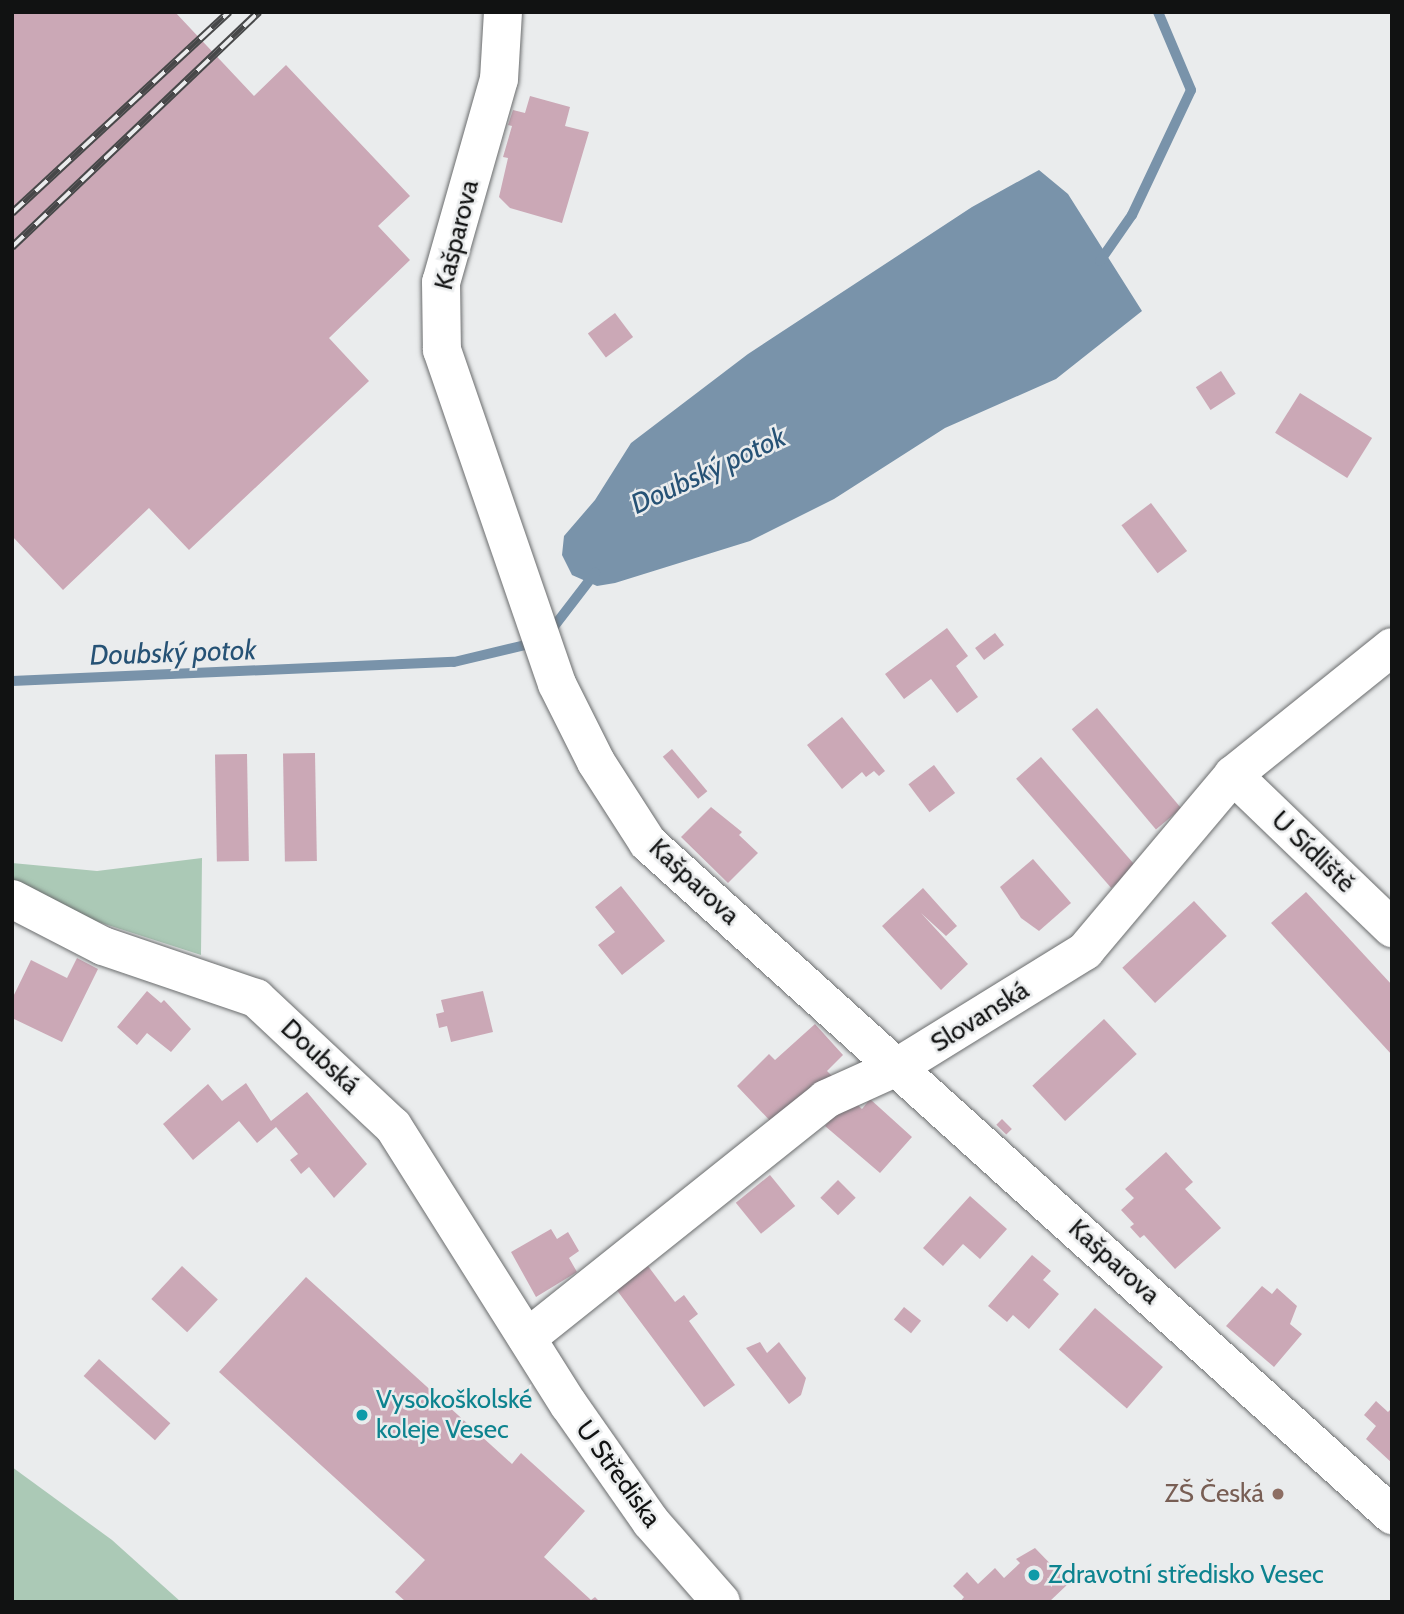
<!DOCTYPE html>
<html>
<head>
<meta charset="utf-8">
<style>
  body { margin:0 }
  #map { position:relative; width:1404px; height:1614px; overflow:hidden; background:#eaeced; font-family:Cabin,sans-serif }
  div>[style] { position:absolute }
  .green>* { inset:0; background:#abc9b6 }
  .water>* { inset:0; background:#7993aa }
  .stream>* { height:10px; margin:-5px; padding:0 5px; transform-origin:5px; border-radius:5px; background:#7993aa }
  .building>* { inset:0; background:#cba8b6; transform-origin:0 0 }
  .roads { filter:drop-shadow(0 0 2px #6b6d6e) drop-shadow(0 0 2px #6b6d6e) }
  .minor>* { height:38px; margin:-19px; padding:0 19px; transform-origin:19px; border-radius:19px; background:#fff }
  .rail>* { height:8px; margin-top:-4px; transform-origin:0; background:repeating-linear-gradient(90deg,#eaeced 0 16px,#474849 0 32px); box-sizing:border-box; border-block:2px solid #474849 }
  .dots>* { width:19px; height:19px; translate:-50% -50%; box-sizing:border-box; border:4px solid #eaeced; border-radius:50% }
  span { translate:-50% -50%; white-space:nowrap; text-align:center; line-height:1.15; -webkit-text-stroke:5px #eaeced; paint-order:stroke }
  .street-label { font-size:26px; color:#111212 }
  .culture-label { font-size:26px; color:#0d838f }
  .left { translate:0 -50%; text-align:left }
  .education-label { font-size:26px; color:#785e54 }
  .right { translate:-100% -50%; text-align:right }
  .water-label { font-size:28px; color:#265275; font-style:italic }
  .frame { position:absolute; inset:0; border:14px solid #111212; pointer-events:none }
</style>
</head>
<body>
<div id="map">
  <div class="green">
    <div style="clip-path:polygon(202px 858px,201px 955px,83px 917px,12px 886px,12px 863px,97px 871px)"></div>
    <div style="clip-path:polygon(12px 1467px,112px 1540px,181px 1602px,12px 1602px)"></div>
  </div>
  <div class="water">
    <div style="clip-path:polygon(1039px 170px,1068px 194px,1142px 311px,1056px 379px,945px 428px,834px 499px,750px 541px,615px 583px,597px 586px,572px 575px,562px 555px,564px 536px,595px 500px,631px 443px,748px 354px,972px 207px)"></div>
  </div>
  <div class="stream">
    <div style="left:1100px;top:261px;width:56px;rotate:-55.2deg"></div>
    <div style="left:1132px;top:215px;width:138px;rotate:-64.7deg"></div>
    <div style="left:1191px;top:90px;width:85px;rotate:-112.9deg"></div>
    <div style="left:549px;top:633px;width:76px;rotate:-52.5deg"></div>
    <div style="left:12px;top:681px;width:442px;rotate:-2.5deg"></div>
    <div style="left:454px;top:662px;width:82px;rotate:-13.4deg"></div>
  </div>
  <div class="building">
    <div style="clip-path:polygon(12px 12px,175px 12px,254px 96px,286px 65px,410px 196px,378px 226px,410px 260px,329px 338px,369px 381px,189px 550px,149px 508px,63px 590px,12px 536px)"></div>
    <div style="clip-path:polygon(530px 96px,570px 107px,565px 126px,589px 132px,562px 223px,510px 208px,499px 197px,508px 158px,503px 157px,512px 126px,508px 125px,513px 110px,525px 113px)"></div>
    <div style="left:615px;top:313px;width:30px;height:34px;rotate:53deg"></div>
    <div style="left:1221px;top:371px;width:27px;height:30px;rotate:57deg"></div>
    <div style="left:1300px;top:393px;width:85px;height:47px;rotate:32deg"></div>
    <div style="left:1151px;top:503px;width:60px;height:37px;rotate:53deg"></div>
    <div style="clip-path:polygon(947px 628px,968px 656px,956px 666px,978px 697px,957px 713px,931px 679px,904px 699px,885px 674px)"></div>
    <div style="left:995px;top:633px;width:15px;height:25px;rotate:53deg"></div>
    <div style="left:1097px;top:708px;width:131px;height:33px;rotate:50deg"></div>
    <div style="clip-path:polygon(842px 717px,885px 771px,879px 776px,874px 771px,866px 777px,862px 772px,842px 789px,807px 745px)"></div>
    <div style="left:672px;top:749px;width:55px;height:12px;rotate:50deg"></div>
    <div style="left:315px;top:753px;width:108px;height:32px;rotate:89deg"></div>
    <div style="left:247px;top:754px;width:107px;height:32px;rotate:89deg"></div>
    <div style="left:1041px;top:757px;width:145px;height:33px;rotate:49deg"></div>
    <div style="left:934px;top:765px;width:35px;height:32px;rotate:53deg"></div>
    <div style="clip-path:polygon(711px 807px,742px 832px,739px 835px,758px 853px,728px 883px,681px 837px)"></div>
    <div style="clip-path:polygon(1033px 859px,1071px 903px,1039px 931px,1021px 918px,1000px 887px)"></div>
    <div style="clip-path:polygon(621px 886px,665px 941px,622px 975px,598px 945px,615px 932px,595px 907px)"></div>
    <div style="clip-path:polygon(923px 888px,957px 926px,946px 936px,921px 913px,968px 964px,941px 990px,882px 926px)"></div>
    <div style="clip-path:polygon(1306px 892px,1392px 985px,1392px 1055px,1271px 923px)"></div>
    <div style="left:1194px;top:901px;width:48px;height:98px;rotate:47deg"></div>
    <div style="clip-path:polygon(77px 958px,98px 969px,62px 1042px,12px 1018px,12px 999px,31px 960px,67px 978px)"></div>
    <div style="clip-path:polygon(147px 991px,161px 1003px,164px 1000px,191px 1029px,171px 1052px,147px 1033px,137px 1045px,117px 1027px)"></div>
    <div style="clip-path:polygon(483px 991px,493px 1032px,451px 1042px,447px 1026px,439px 1028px,436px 1014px,444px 1012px,441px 1000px)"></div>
    <div style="left:1104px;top:1019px;width:48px;height:98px;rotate:47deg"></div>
    <div style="clip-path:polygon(815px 1024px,843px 1055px,827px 1071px,835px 1079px,775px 1126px,737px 1086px,769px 1054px,775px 1060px)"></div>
    <div style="clip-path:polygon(246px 1083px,271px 1121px,307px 1092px,367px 1164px,334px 1198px,309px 1167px,301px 1174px,290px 1160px,298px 1154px,276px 1127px,257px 1143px,239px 1121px,193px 1160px,163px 1124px,208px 1084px,222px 1101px)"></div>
    <div style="clip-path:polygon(850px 1098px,862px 1109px,870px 1099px,912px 1137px,880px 1173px,825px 1126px)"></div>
    <div style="left:1002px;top:1119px;width:14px;height:8px;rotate:45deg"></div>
    <div style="clip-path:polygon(1166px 1152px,1193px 1182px,1185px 1189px,1221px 1228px,1175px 1269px,1144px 1235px,1140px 1238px,1130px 1227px,1134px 1224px,1121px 1210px,1134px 1198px,1125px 1189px)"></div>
    <div style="left:770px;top:1175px;width:40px;height:44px;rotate:51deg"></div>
    <div style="left:838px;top:1180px;width:25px;height:25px;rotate:45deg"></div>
    <div style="clip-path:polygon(970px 1196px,1007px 1229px,980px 1259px,963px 1244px,943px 1266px,923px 1248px)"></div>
    <div style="clip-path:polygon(551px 1229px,557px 1239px,568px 1232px,579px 1251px,569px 1258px,577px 1272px,536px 1297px,511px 1252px)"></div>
    <div style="clip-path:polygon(1032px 1255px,1051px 1271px,1043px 1280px,1059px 1294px,1029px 1329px,1013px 1315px,1007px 1322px,988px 1306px)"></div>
    <div style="left:182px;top:1266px;width:49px;height:45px;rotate:43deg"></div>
    <div style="clip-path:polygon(648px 1266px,675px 1302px,684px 1295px,698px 1314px,689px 1321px,735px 1385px,704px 1407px,616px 1289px)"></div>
    <div style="clip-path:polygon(306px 1277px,512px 1464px,521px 1453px,585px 1511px,544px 1557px,591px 1600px,595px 1597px,600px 1602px,406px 1602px,395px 1592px,425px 1560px,219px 1372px)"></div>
    <div style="clip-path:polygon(1262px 1286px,1272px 1294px,1277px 1288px,1297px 1306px,1290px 1324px,1302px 1334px,1274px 1367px,1226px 1326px)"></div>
    <div style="left:904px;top:1307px;width:22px;height:16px;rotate:39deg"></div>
    <div style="left:1095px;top:1308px;width:90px;height:55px;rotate:41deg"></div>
    <div style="clip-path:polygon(760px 1342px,767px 1353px,779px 1342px,806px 1378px,801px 1395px,789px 1404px,746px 1348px)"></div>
    <div style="left:99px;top:1359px;width:96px;height:23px;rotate:42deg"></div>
    <div style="clip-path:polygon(1376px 1401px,1388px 1412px,1392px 1408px,1392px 1463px,1366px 1439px,1376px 1426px,1364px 1415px)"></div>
    <div style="clip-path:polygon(1035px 1548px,1069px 1583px,1049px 1602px,960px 1602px,964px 1597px,953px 1586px,967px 1572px,978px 1584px,995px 1568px,1004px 1578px,1020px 1563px,1016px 1559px)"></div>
  </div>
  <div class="roads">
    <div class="minor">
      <div style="left:503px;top:12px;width:67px;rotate:93.4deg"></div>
      <div style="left:499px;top:79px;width:211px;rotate:105.9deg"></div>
      <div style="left:441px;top:282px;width:68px;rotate:89.2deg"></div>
      <div style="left:442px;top:350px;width:353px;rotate:71deg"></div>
      <div style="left:557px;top:684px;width:87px;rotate:63.4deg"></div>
      <div style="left:596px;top:762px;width:96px;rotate:57.3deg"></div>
      <div style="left:648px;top:843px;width:1003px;rotate:42.09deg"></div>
      <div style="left:1233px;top:775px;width:221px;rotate:43.9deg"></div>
      <div style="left:12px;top:899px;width:102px;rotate:27.3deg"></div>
      <div style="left:103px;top:946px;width:162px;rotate:18.8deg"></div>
      <div style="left:256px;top:998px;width:187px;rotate:43.1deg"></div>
      <div style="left:393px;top:1126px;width:330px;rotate:57.8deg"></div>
      <div style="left:569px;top:1405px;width:143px;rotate:55deg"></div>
      <div style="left:651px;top:1522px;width:106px;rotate:48.8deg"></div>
      <div style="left:527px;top:1338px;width:383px;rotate:-38.6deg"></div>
      <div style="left:826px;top:1099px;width:80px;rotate:-24.3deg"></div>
      <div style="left:899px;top:1066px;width:219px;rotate:-31.7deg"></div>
      <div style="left:1085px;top:951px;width:230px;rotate:-49.9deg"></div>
      <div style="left:1233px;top:775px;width:204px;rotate:-38.8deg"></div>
    </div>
  </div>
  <div class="rail">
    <div style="left:12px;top:213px;width:296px;rotate:-42.8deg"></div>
    <div style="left:12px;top:247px;width:341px;rotate:-43.6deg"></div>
  </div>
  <div class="dots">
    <div style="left:362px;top:1415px;background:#0f9aa8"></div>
    <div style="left:1278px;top:1494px;background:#8d6e63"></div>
    <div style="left:1034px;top:1575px;background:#0f9aa8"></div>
  </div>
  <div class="street-label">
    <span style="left:457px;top:235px;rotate:-76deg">Kašparova</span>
    <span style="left:1313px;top:852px;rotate:44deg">U Sídliště</span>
    <span style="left:694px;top:882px;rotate:43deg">Kašparova</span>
    <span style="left:980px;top:1017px;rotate:-32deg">Slovanská</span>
    <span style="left:320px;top:1057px;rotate:43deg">Doubská</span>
    <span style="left:1114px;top:1262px;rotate:42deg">Kašparova</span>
    <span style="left:618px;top:1474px;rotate:54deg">U Střediska</span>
  </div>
  <div class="culture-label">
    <span class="left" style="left:376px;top:1415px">Vysokoškolské<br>koleje Vesec</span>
    <span class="left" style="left:1048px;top:1575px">Zdravotní středisko Vesec</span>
  </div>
  <div class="education-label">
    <span class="right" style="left:1264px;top:1494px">ZŠ Česká</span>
  </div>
  <div class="water-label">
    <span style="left:708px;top:470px;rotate:-25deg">Doubský potok</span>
    <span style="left:173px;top:652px;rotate:-2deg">Doubský potok</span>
  </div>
  <div class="frame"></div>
</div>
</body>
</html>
